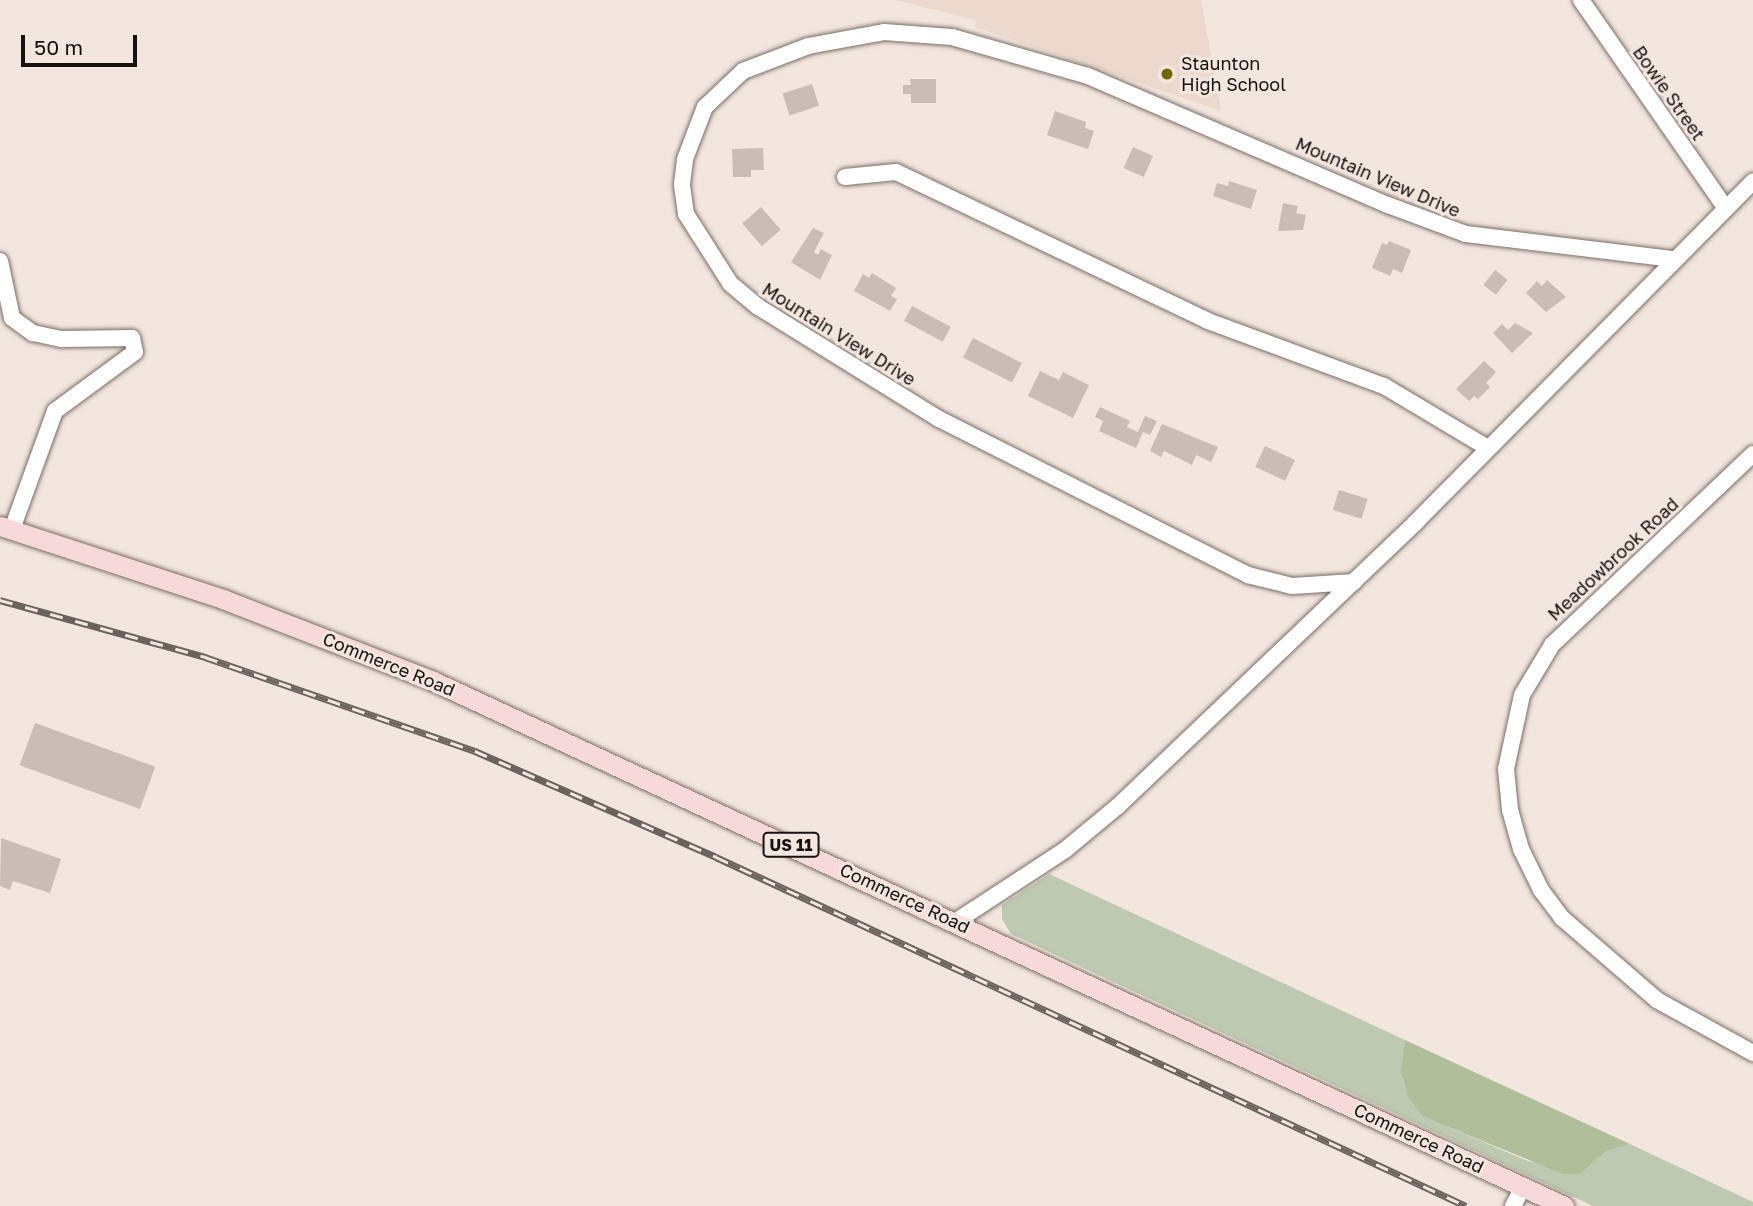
<!DOCTYPE html>
<html>
<head>
<meta charset="utf-8">
<style>
  body { margin:0 }
  #map { position:relative; width:1753px; height:1206px; overflow:hidden; background:#f3e6de; font-family:"Golos Text",sans-serif }
  div>[style] { position:absolute }
  .built>* { inset:0; background:#ecd8cc }
  .green>* { inset:0; background:#bec9b1 }
  .forest>* { inset:0; background:#aebf99 }
  .building>* { inset:0; background:#c9bdb5; transform-origin:0 0 }
  .roads { filter:drop-shadow(0 0 2px #796e67) drop-shadow(0 0 2px #796e67) }
  .minor>* { height:16px; margin:-8px; padding:0 8px; transform-origin:8px; border-radius:8px; background:#fff }
  .major>* { height:19px; margin:-9.5px; padding:0 9.5px; transform-origin:9.5px; border-radius:9.5px; background:#f7d9d9 }
  .rail>* { height:7px; margin-top:-3.5px; transform-origin:0; background:repeating-linear-gradient(90deg,#f3e6de 0 13px,#69625d 0 26px); box-sizing:border-box; border-block:2px solid #69625d }
  .dots>* { width:19px; height:19px; translate:-50% -50%; box-sizing:border-box; border:4px solid #f3e6de; border-radius:50% }
  span { translate:-50% -50%; white-space:nowrap; text-align:center; line-height:1.15; -webkit-text-stroke:6px #f3e6de; paint-order:stroke }
  .shield-label span { padding:2px 5px; background:#f3e6de; border:2px solid; border-radius:5px; -webkit-text-stroke-width:0 }
  .shield-label { font-size:16px; color:#16120f; font-weight:700 }
  .poi-label { font-size:18px; color:#16120f }
  .left { translate:0 -50%; text-align:left }
  .street-label { font-size:18px; color:#16120f }
  .scale { position:absolute; left:21px; top:35px; width:116px; height:32px; box-sizing:border-box; border:4px solid #16120f; border-top:0; padding-left:9px; font-size:21px; line-height:24px; white-space:nowrap; color:#16120f; -webkit-text-stroke:5px #f3e6de; paint-order:stroke }
</style>
</head>
<body>
<div id="map">
  <div class="built">
    <div style="clip-path:polygon(895px 0,1201px 0,1221px 111px,975px 27px,976px 20px)"></div>
  </div>
  <div class="green">
    <div style="clip-path:polygon(1049px 874px,1405px 1040px,1402px 1079px,1407px 1096px,1422px 1116px,1528px 1161px,1581px 1174px,1605px 1152px,1630px 1144px,1753px 1202px,1753px 1206px,1593px 1206px,1011px 934px,1002px 919px,1002px 905px)"></div>
  </div>
  <div class="forest">
    <div style="clip-path:polygon(1405px 1040px,1630px 1144px,1605px 1152px,1581px 1174px,1563px 1174px,1436px 1122px,1422px 1116px,1407px 1096px,1401px 1073px)"></div>
  </div>
  <div class="building">
    <div style="clip-path:polygon(910px 79px,936px 79px,936px 103px,911px 103px,911px 94px,903px 94px,903px 85px,911px 85px)"></div>
    <div style="left:812px;top:84px;width:23px;height:31px;rotate:72deg"></div>
    <div style="clip-path:polygon(1055px 111px,1086px 122px,1085px 128px,1094px 131px,1088px 149px,1047px 135px)"></div>
    <div style="left:1133px;top:147px;width:22px;height:23px;rotate:24deg"></div>
    <div style="clip-path:polygon(763px 148px,764px 170px,751px 170px,751px 177px,733px 177px,732px 149px)"></div>
    <div style="clip-path:polygon(1229px 181px,1257px 190px,1251px 209px,1213px 196px,1217px 183px,1228px 186px)"></div>
    <div style="clip-path:polygon(1283px 203px,1298px 206px,1296px 213px,1306px 215px,1303px 230px,1278px 231px)"></div>
    <div style="left:761px;top:207px;width:30px;height:25px;rotate:49deg"></div>
    <div style="clip-path:polygon(813px 228px,824px 233px,814px 252px,818px 255px,821px 249px,832px 255px,820px 280px,791px 262px)"></div>
    <div style="clip-path:polygon(1389px 241px,1411px 250px,1402px 273px,1393px 269px,1390px 276px,1372px 268px,1382px 243px,1387px 245px)"></div>
    <div style="left:1495px;top:270px;width:16px;height:19px;rotate:38deg"></div>
    <div style="clip-path:polygon(872px 273px,896px 288px,891px 296px,897px 299px,890px 311px,854px 291px,863px 274px,869px 278px)"></div>
    <div style="clip-path:polygon(1547px 280px,1566px 297px,1546px 312px,1526px 293px,1537px 281px,1542px 286px)"></div>
    <div style="left:912px;top:306px;width:44px;height:17px;rotate:28deg"></div>
    <div style="clip-path:polygon(1515px 323px,1533px 333px,1512px 353px,1493px 333px,1502px 324px,1508px 330px)"></div>
    <div style="left:973px;top:338px;width:55px;height:22px;rotate:27deg"></div>
    <div style="clip-path:polygon(1484px 361px,1496px 372px,1486px 383px,1490px 387px,1478px 399px,1474px 396px,1469px 401px,1456px 389px)"></div>
    <div style="clip-path:polygon(1040px 371px,1059px 380px,1063px 372px,1089px 385px,1073px 418px,1028px 396px)"></div>
    <div style="clip-path:polygon(1100px 407px,1130px 421px,1127px 427px,1138px 432px,1145px 416px,1157px 421px,1150px 435px,1143px 432px,1136px 448px,1099px 431px,1103px 421px,1095px 417px)"></div>
    <div style="clip-path:polygon(1162px 424px,1218px 447px,1211px 462px,1196px 455px,1192px 465px,1164px 451px,1161px 457px,1150px 451px)"></div>
    <div style="left:1265px;top:446px;width:33px;height:23px;rotate:25deg"></div>
    <div style="left:1339px;top:490px;width:30px;height:21px;rotate:17deg"></div>
    <div style="left:35px;top:723px;width:128px;height:45px;rotate:20deg"></div>
    <div style="clip-path:polygon(1px 838px,61px 859px,50px 893px,13px 881px,10px 890px,0 886px)"></div>
  </div>
  <div class="roads">
    <div class="minor">
      <div style="left:1581px;top:0;width:254px;rotate:55.2deg"></div>
      <div style="left:845px;top:177px;width:51px;rotate:-5.6deg"></div>
      <div style="left:896px;top:172px;width:346px;rotate:25.5deg"></div>
      <div style="left:1208px;top:321px;width:188px;rotate:20.3deg"></div>
      <div style="left:1384px;top:386px;width:121px;rotate:30.8deg"></div>
      <div style="left:0;top:261px;width:58px;rotate:78.1deg"></div>
      <div style="left:12px;top:318px;width:26px;rotate:36deg"></div>
      <div style="left:33px;top:333px;width:30px;rotate:12deg"></div>
      <div style="left:62px;top:339px;width:70px;rotate:-0.8deg"></div>
      <div style="left:132px;top:338px;width:14px;rotate:78deg"></div>
      <div style="left:135px;top:352px;width:99px;rotate:143.6deg"></div>
      <div style="left:55px;top:411px;width:126px;rotate:110deg"></div>
      <div style="left:1753px;top:454px;width:277px;rotate:136.5deg"></div>
      <div style="left:1552px;top:645px;width:58px;rotate:121deg"></div>
      <div style="left:1522px;top:695px;width:76px;rotate:102.2deg"></div>
      <div style="left:1506px;top:769px;width:41px;rotate:84.4deg"></div>
      <div style="left:1510px;top:810px;width:41px;rotate:74.2deg"></div>
      <div style="left:1521px;top:849px;width:46px;rotate:64deg"></div>
      <div style="left:1541px;top:890px;width:35px;rotate:53deg"></div>
      <div style="left:1562px;top:918px;width:125px;rotate:40.8deg"></div>
      <div style="left:1657px;top:1000px;width:110px;rotate:28.9deg"></div>
      <div style="left:1354px;top:582px;width:62px;rotate:176.3deg"></div>
      <div style="left:1292px;top:586px;width:45px;rotate:-166deg"></div>
      <div style="left:1248px;top:575px;width:346px;rotate:-153.2deg"></div>
      <div style="left:939px;top:419px;width:214px;rotate:-148.2deg"></div>
      <div style="left:757px;top:306px;width:35px;rotate:-140deg"></div>
      <div style="left:730px;top:283px;width:82px;rotate:-122.5deg"></div>
      <div style="left:686px;top:214px;width:30px;rotate:-98deg"></div>
      <div style="left:682px;top:184px;width:25px;rotate:-83deg"></div>
      <div style="left:685px;top:159px;width:56px;rotate:-69deg"></div>
      <div style="left:705px;top:107px;width:52px;rotate:-43.5deg"></div>
      <div style="left:743px;top:71px;width:70px;rotate:-21deg"></div>
      <div style="left:808px;top:46px;width:77px;rotate:-10.4deg"></div>
      <div style="left:884px;top:32px;width:68px;rotate:4.2deg"></div>
      <div style="left:952px;top:37px;width:141px;rotate:16deg"></div>
      <div style="left:1088px;top:76px;width:327px;rotate:23.3deg"></div>
      <div style="left:1388px;top:205px;width:83px;rotate:20.4deg"></div>
      <div style="left:1466px;top:234px;width:209px;rotate:6.9deg"></div>
      <div style="left:955px;top:922px;width:131px;rotate:-33.2deg"></div>
      <div style="left:1065px;top:850px;width:69px;rotate:-39.7deg"></div>
      <div style="left:1118px;top:806px;width:412px;rotate:-43.6deg"></div>
      <div style="left:1416px;top:522px;width:479px;rotate:-45.3deg"></div>
      <div style="left:1513px;top:1206px;width:21px;rotate:-62deg"></div>
    </div>
    <div class="major">
      <div style="left:0;top:526px;width:235px;rotate:18.1deg"></div>
      <div style="left:223px;top:599px;width:225px;rotate:21.3deg"></div>
      <div style="left:433px;top:681px;width:1247px;rotate:24.9deg"></div>
    </div>
  </div>
  <div class="rail">
    <div style="left:0;top:600px;width:213px;rotate:15.5deg"></div>
    <div style="left:205px;top:657px;width:286px;rotate:19.2deg"></div>
    <div style="left:475px;top:751px;width:263px;rotate:23.7deg"></div>
    <div style="left:716px;top:857px;width:827px;rotate:24.95deg"></div>
  </div>
  <div class="dots">
    <div style="left:1167px;top:74px;background:#716800"></div>
  </div>
  <div class="shield-label">
    <span style="left:791px;top:845px">US 11</span>
  </div>
  <div class="poi-label">
    <span class="left" style="left:1181px;top:74px">Staunton<br>High School</span>
  </div>
  <div class="street-label">
    <span style="left:1669px;top:93px;rotate:55deg">Bowie Street</span>
    <span style="left:1378px;top:177px;rotate:23deg">Mountain View Drive</span>
    <span style="left:839px;top:334px;rotate:32deg">Mountain View Drive</span>
    <span style="left:1613px;top:559px;rotate:-43deg">Meadowbrook Road</span>
    <span style="left:389px;top:664px;rotate:22deg">Commerce Road</span>
    <span style="left:905px;top:898px;rotate:25deg">Commerce Road</span>
    <span style="left:1419px;top:1138px;rotate:25deg">Commerce Road</span>
  </div>
  <div class="scale">50 m</div>
</div>
</body>
</html>
